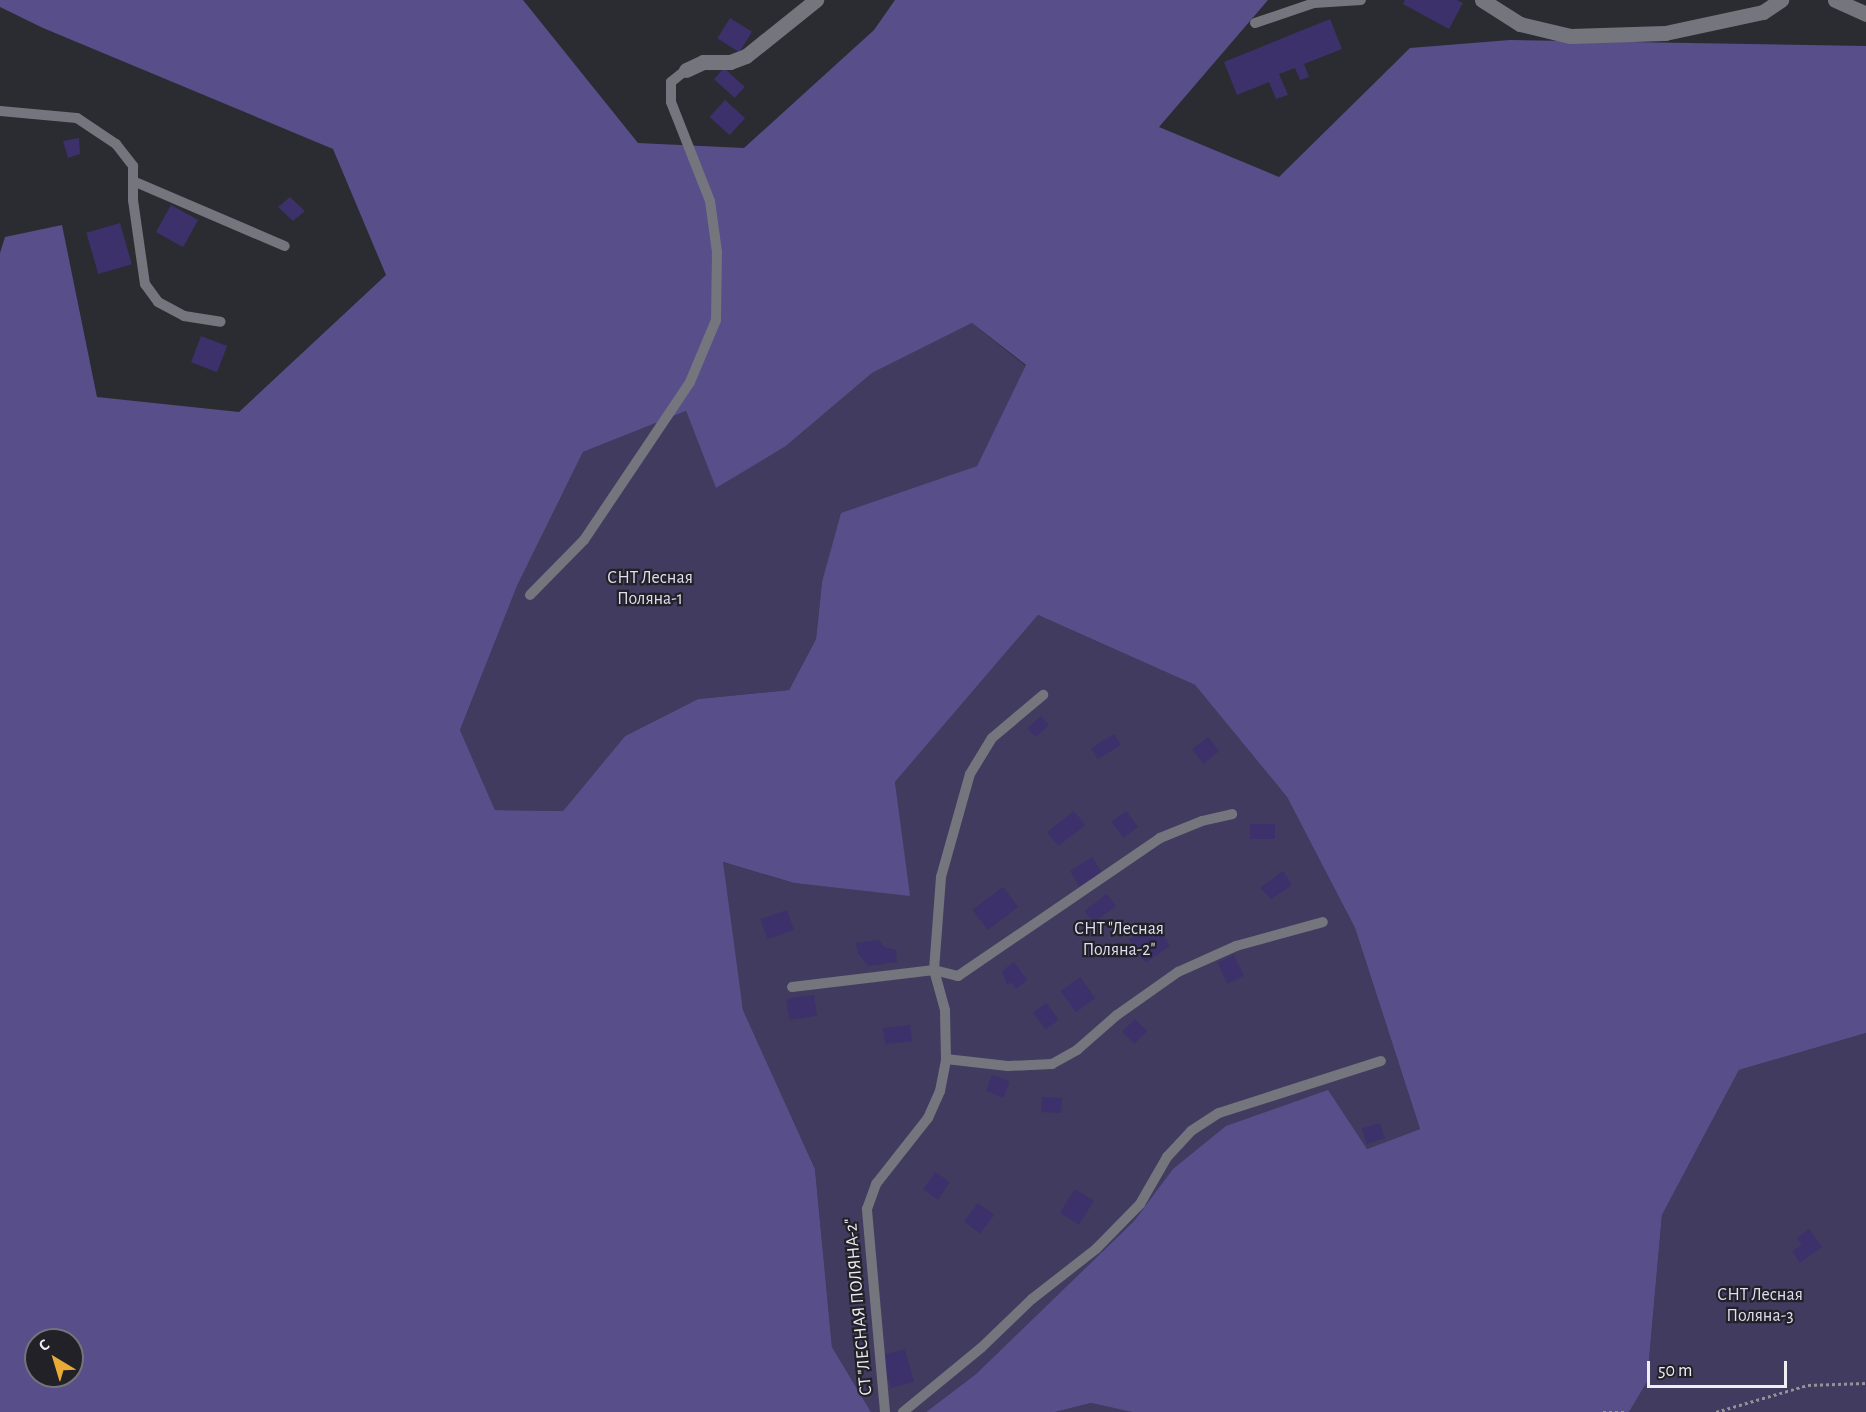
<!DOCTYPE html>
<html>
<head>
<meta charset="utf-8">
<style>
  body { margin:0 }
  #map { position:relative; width:1866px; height:1412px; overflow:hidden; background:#2b2b32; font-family:"Alegreya Sans",sans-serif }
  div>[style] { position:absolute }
  .green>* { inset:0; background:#403b5f }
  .forest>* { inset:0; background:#574e8a }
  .building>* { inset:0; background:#3c316a; transform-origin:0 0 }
  .path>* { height:3px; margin-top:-1.5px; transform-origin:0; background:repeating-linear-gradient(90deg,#929298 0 3px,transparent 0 6px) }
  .service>* { height:10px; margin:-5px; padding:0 5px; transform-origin:5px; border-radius:5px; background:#75757e }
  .minor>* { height:15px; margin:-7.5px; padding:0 7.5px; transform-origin:7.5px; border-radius:7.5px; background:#75757e }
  span { translate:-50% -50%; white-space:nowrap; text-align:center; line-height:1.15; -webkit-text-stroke:4.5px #222128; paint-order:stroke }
  .park-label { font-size:18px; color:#dfdef1 }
  .street-label { font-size:18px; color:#efeef3 }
  .north { position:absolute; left:24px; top:1328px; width:60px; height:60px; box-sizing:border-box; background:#222128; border:2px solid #747379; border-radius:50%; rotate:322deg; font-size:16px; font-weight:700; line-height:24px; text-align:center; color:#efeef3 }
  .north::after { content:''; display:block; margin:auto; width:21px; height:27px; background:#e8ab37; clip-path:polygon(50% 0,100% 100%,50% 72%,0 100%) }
  .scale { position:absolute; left:1647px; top:1361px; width:140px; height:27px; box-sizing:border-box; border:3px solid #efeef3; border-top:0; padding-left:8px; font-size:18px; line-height:21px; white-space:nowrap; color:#efeef3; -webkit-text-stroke:4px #222128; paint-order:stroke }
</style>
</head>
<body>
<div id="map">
  <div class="green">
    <div style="clip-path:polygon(972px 323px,1026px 366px,977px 466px,911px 490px,822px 582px,816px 639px,789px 690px,698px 699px,625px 736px,563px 811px,495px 810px,460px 730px,517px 586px,583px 452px,686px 411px,716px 487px,786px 446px,872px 373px)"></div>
    <div style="clip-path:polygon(1038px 615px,1195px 685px,1287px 797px,1355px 928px,1420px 1129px,1367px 1149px,1174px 1169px,1134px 1221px,976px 1374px,926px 1412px,871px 1412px,832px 1347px,815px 1169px,743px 1010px,722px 862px,794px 883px,909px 895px,895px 782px)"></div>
    <div style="clip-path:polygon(1866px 1033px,1866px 1412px,1629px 1412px,1647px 1382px,1662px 1215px,1739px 1070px)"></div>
    <div style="clip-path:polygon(1091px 1403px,1129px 1411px,1132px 1412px,1055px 1412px)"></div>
  </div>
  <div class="forest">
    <div style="clip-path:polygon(evenodd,0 0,523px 0,638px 143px,744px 148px,874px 30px,895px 0,1268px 0,1159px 127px,1279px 177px,1410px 48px,1510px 40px,1866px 46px,1866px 1033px,1739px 1070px,1662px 1215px,1647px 1382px,1629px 1412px,1132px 1412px,1091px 1403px,1055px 1412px,926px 1412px,976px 1374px,1134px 1221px,1173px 1169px,1226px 1126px,1328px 1090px,1367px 1149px,1420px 1129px,1355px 928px,1287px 797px,1195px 685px,1038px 615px,895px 782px,910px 896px,794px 883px,723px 862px,743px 1010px,815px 1169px,832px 1347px,871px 1412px,0 1412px,0 253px,5px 237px,62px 225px,97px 397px,239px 412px,386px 275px,333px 149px,43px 28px,0 7px,0 0,972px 323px,1026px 365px,977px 466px,841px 513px,822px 582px,816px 639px,789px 690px,698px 699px,625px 736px,563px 811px,495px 810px,460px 730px,517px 586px,583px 452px,686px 411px,716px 488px,786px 446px,872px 373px,972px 323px,0 0,36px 1340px,72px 1340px,72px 1376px,36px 1376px,36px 1340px)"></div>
  </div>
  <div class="building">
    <div style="clip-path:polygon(1405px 0,1457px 0,1463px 3px,1449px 29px,1403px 4px)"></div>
    <div style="left:730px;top:18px;width:26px;height:24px;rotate:32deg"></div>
    <div style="clip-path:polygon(1330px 19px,1342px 49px,1304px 64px,1309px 77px,1300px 80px,1295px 68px,1279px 74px,1288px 95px,1276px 99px,1269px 82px,1237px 95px,1224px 62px)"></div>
    <div style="left:724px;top:68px;width:28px;height:15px;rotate:42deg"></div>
    <div style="left:725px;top:100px;width:27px;height:23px;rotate:42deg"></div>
    <div style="clip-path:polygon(79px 138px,80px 154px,68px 158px,63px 141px)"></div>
    <div style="clip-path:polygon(290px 197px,305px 211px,293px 221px,278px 207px)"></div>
    <div style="left:171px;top:205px;width:31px;height:31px;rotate:29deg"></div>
    <div style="left:120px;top:223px;width:43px;height:35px;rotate:74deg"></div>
    <div style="left:201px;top:336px;width:28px;height:28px;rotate:21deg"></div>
    <div style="left:1041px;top:716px;width:12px;height:18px;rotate:48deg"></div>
    <div style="left:1114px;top:734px;width:13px;height:27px;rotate:58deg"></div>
    <div style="left:1208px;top:737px;width:18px;height:20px;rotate:52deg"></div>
    <div style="left:1074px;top:811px;width:18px;height:34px;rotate:52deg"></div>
    <div style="left:1126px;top:811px;width:20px;height:18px;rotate:53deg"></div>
    <div style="left:1275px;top:824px;width:15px;height:25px;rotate:90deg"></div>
    <div style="left:1092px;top:857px;width:20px;height:26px;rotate:57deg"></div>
    <div style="clip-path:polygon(1283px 871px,1292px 885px,1271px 899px,1260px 888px)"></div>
    <div style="left:1003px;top:887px;width:25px;height:38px;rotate:53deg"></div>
    <div style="left:1107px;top:894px;width:15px;height:28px;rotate:53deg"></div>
    <div style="left:787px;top:910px;width:21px;height:28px;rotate:71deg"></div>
    <div style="left:1153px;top:922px;width:29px;height:30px;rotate:54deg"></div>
    <div style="clip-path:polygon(879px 940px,884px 947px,896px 950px,897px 962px,869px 966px,858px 954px,856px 943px)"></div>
    <div style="left:1234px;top:955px;width:23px;height:18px;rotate:65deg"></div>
    <div style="clip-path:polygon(1014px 962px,1027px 980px,1016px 989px,1011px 982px,1007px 985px,1002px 971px)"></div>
    <div style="left:1080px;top:977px;width:26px;height:24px;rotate:54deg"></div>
    <div style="left:814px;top:995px;width:21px;height:28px;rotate:82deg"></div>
    <div style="left:1046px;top:1003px;width:21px;height:16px;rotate:53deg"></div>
    <div style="left:1135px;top:1019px;width:17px;height:18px;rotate:45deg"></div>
    <div style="left:910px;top:1025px;width:16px;height:27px;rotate:83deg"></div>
    <div style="left:992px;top:1075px;width:19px;height:17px;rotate:21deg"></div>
    <div style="left:1042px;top:1097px;width:20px;height:15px;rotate:3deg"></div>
    <div style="left:1380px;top:1123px;width:16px;height:19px;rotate:72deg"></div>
    <div style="left:935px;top:1172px;width:18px;height:21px;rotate:34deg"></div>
    <div style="left:1075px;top:1189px;width:22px;height:28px;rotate:32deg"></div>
    <div style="left:978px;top:1203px;width:20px;height:23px;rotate:37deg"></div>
    <div style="clip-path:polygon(1809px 1229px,1822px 1247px,1800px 1263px,1792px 1251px,1802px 1245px,1797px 1238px)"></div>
    <div style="left:905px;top:1349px;width:34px;height:24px;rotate:75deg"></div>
  </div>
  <div class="path">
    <div style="left:1603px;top:1412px;width:22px"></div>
    <div style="left:1716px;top:1412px;width:96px;rotate:-16.4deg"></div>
    <div style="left:1808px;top:1385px;width:58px;rotate:-2deg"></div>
  </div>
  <div class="service">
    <div style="left:1255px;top:23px;width:62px;rotate:-18.7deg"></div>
    <div style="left:1314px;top:3px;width:47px;rotate:-3.7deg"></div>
    <div style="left:0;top:111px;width:77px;rotate:5.2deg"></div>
    <div style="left:77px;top:118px;width:47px;rotate:33.7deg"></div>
    <div style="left:116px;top:144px;width:28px;rotate:52deg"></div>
    <div style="left:133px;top:166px;width:34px;rotate:90deg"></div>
    <div style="left:133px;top:200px;width:85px;rotate:81.9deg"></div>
    <div style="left:145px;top:284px;width:22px;rotate:54deg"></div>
    <div style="left:158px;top:302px;width:30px;rotate:28deg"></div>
    <div style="left:184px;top:316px;width:37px;rotate:9deg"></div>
    <div style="left:133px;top:181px;width:165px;rotate:23.2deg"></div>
    <div style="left:530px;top:595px;width:77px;rotate:-45.5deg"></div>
    <div style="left:584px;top:540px;width:190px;rotate:-56.1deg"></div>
    <div style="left:690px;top:382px;width:67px;rotate:-67.2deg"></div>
    <div style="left:716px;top:320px;width:68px;rotate:-89.2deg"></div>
    <div style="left:717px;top:252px;width:51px;rotate:-97.8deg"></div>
    <div style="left:710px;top:201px;width:106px;rotate:-111.5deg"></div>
    <div style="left:671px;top:102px;width:20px;rotate:-90deg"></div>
    <div style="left:671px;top:82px;width:19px;rotate:-39deg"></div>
    <div style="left:792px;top:987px;width:143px;rotate:-6.8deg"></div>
    <div style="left:934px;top:970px;width:93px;rotate:-85.7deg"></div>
    <div style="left:941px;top:877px;width:107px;rotate:-74.3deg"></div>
    <div style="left:970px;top:774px;width:42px;rotate:-58.6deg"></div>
    <div style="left:992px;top:738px;width:67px;rotate:-40.1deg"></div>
    <div style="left:946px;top:1059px;width:62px;rotate:6.4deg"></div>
    <div style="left:1008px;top:1066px;width:44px;rotate:-2.6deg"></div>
    <div style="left:1052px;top:1064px;width:29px;rotate:-29deg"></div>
    <div style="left:1077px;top:1050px;width:53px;rotate:-41.2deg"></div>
    <div style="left:1117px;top:1015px;width:75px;rotate:-35.2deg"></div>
    <div style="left:1178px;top:972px;width:64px;rotate:-24.1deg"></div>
    <div style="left:1236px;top:946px;width:90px;rotate:-15.4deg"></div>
    <div style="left:885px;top:1412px;width:204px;rotate:-95.1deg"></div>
    <div style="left:867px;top:1209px;width:27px;rotate:-70deg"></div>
    <div style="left:876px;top:1184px;width:84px;rotate:-51.8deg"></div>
    <div style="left:928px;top:1118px;width:30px;rotate:-66deg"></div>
    <div style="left:940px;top:1091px;width:33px;rotate:-79deg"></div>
    <div style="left:946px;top:1059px;width:49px;rotate:-91.2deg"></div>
    <div style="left:945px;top:1010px;width:41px;rotate:-105.4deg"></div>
    <div style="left:934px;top:970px;width:25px;rotate:14deg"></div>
    <div style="left:958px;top:976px;width:245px;rotate:-34.3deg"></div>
    <div style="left:1160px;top:838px;width:45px;rotate:-22deg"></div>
    <div style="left:1202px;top:821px;width:31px;rotate:-13deg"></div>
    <div style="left:903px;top:1412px;width:101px;rotate:-39.4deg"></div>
    <div style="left:981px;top:1348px;width:71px;rotate:-43.9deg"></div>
    <div style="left:1032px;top:1299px;width:81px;rotate:-38deg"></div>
    <div style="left:1096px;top:1249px;width:63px;rotate:-45.6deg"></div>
    <div style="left:1140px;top:1204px;width:54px;rotate:-60.1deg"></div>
    <div style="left:1167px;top:1157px;width:35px;rotate:-47deg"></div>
    <div style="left:1191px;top:1131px;width:33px;rotate:-33deg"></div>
    <div style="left:1219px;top:1113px;width:170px;rotate:-17.8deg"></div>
  </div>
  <div class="minor">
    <div style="left:1482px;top:0;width:45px;rotate:32.3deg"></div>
    <div style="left:1520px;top:24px;width:51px;rotate:13.5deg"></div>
    <div style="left:1570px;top:36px;width:95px;rotate:-1.8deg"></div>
    <div style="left:1665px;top:33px;width:100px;rotate:-12.1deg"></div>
    <div style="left:1763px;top:12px;width:22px;rotate:-34deg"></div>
    <div style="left:1835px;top:0;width:34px;rotate:24deg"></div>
    <div style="left:686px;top:70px;width:19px;rotate:-25deg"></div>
    <div style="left:703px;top:62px;width:27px"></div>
    <div style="left:730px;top:62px;width:17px;rotate:-21deg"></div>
    <div style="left:746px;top:56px;width:90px;rotate:-38.7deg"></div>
  </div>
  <div class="park-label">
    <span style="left:650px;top:589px">СНТ Лесная<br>Поляна-1</span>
    <span style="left:1119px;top:940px">СНТ "Лесная<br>Поляна-2"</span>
    <span style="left:1760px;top:1306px">СНТ Лесная<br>Поляна-3</span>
  </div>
  <div class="street-label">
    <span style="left:859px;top:1307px;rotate:-95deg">СТ "ЛЕСНАЯ ПОЛЯНА-2"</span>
  </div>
  <div class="north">С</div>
  <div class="scale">50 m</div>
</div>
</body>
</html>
